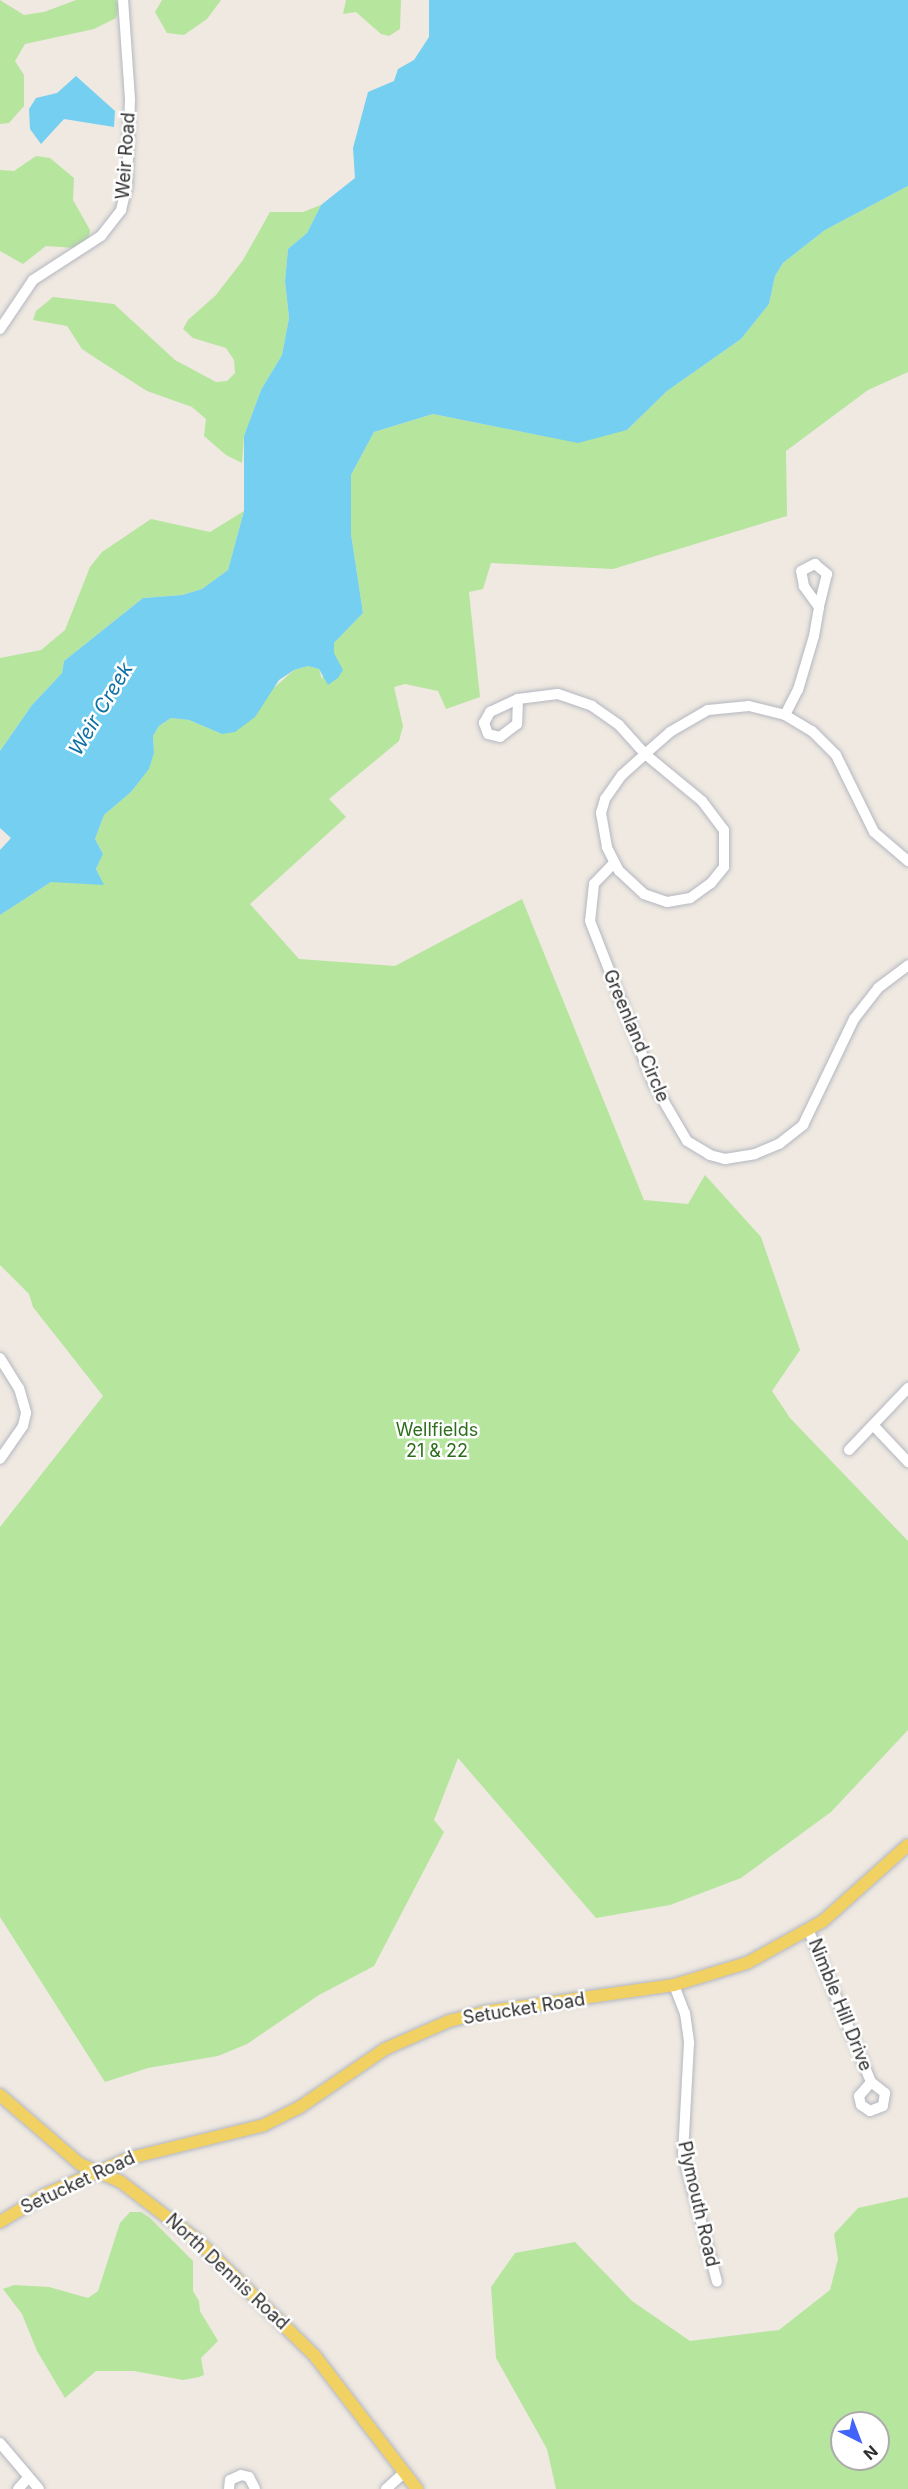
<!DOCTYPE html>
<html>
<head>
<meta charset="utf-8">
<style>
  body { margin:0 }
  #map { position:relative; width:908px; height:2489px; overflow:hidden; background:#efe9e1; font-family:Inter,sans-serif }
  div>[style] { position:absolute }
  .green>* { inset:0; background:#b6e59e }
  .water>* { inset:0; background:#75cff0 }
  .roads { filter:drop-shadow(0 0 2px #b4b7c1) drop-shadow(0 0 2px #b4b7c1) }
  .minor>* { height:10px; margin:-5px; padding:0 5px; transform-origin:5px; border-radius:5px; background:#fff }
  .major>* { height:12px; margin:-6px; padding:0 6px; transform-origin:6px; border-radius:6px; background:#f2d163 }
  span { translate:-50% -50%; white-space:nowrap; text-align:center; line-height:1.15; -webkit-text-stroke:5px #fff; paint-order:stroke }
  .street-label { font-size:18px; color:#2e2e2e }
  .park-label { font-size:18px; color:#2c6e1b }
  .water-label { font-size:20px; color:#0d6fa3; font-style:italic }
  .north { position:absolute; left:830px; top:2411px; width:60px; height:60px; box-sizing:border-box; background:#fff; border:2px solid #ababab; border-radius:50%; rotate:138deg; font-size:16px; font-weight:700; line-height:24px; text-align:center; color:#2e2e2e }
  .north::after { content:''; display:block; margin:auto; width:21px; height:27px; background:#4264fb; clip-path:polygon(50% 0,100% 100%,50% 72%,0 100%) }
</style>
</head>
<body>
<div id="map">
  <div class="green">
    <div style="clip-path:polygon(0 0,24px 15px,44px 12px,76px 0,116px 0,119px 6px,116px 18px,94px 29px,25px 44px,15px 61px,24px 75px,24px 106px,9px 123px,0 124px)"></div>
    <div style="clip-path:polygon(162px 0,221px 0,207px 19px,184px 35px,167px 33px,155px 12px)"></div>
    <div style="clip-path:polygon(346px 0,401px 0,400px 29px,389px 36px,381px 34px,356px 12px,343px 14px)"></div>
    <div style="clip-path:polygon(36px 156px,50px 158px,74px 178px,73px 200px,90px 230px,88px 243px,76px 248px,46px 246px,23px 264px,0 251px,0 170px,14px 171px)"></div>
    <div style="clip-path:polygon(908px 186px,908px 372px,868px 390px,786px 451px,787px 516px,613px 569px,491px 563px,483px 589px,469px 592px,480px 697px,446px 709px,438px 691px,405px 684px,394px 687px,403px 726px,399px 741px,329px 799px,346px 817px,250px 904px,299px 959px,395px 966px,522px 899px,644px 1200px,688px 1204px,705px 1175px,761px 1237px,800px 1350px,772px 1391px,790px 1418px,908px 1541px,908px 1730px,831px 1812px,741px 1878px,670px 1905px,596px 1918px,458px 1758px,434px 1820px,444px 1832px,374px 1966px,319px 1995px,247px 2044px,218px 2056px,148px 2068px,105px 2082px,0 1917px,0 1527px,103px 1396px,33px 1307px,29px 1294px,0 1265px,0 915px,51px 882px,99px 875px,96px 869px,103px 854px,95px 839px,104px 815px,131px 792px,149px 768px,154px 753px,153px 736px,159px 726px,171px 718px,189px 720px,222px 734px,294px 670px,308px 666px,319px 669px,322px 679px,334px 643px,363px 613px,351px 534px,351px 475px,374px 432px,433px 414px,544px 436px,627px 430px,667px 391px,741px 339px,769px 304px,775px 276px,783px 263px,825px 230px)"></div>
    <div style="clip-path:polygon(321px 205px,307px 233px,288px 249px,285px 281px,289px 318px,282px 355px,261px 390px,244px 436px,242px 463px,226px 455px,204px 436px,206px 419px,192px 407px,147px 391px,97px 359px,82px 349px,67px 326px,33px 320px,36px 311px,53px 297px,114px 304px,175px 360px,216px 382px,227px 381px,235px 373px,234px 360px,226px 348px,193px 338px,183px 329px,188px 320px,216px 295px,243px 260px,270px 212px,303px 212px)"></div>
    <div style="clip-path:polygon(244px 511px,228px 570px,202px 589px,182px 595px,143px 598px,64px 661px,62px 673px,32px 705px,0 751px,0 658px,41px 650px,65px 630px,90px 567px,102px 552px,151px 519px,210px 532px)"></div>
    <div style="clip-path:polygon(evenodd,908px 2197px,908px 2489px,556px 2489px,547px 2449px,496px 2358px,491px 2287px,515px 2253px,575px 2242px,632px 2301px,690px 2341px,779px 2330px,830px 2290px,838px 2259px,834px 2234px,858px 2208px,908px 2197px,842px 2423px,878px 2423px,878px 2459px,842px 2459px,842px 2423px)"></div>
    <div style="clip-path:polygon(130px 2212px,141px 2212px,150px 2218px,193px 2261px,193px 2291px,199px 2301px,200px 2311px,218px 2341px,201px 2358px,204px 2375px,199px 2377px,183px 2380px,134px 2371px,96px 2371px,65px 2398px,37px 2351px,22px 2314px,3px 2289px,14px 2285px,49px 2287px,88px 2298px,98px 2291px,120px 2223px)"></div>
  </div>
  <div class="water">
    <div style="clip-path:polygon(429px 0,908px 0,908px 186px,825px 230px,783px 263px,775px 276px,769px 304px,741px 339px,667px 391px,627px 430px,578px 443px,433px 414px,374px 432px,351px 475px,351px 534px,363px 613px,334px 643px,334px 653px,343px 670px,338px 678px,328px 685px,319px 669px,308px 666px,294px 670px,279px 680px,255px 717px,235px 732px,222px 734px,189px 720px,171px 718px,159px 726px,153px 736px,154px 753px,149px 769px,131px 792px,104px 815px,95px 839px,103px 854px,96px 869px,104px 885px,51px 882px,0 915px,0 850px,11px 838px,0 828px,0 751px,32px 705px,62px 673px,64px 661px,143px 598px,182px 595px,202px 589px,228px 570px,244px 511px,244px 436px,261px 390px,282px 355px,289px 318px,285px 281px,288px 249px,307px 233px,321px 205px,355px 178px,353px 148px,368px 92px,394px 81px,398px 69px,414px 60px,429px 37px)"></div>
    <div style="clip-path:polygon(76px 76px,115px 111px,114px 127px,64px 119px,41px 144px,30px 129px,29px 109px,36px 98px,57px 93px)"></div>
  </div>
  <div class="roads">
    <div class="minor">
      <div style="left:0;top:329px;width:59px;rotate:-56deg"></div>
      <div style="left:33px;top:280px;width:81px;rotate:-32.9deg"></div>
      <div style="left:101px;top:236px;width:33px;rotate:-52deg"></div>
      <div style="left:121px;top:210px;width:25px;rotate:-76deg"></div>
      <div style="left:127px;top:186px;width:87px;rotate:-88deg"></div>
      <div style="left:130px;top:99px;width:99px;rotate:-94deg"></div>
      <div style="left:518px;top:699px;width:40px;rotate:-7.1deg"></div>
      <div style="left:558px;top:694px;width:36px;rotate:19deg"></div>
      <div style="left:592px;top:706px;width:33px;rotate:35deg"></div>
      <div style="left:619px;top:725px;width:39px;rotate:48deg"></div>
      <div style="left:645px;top:754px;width:33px;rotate:-41deg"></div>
      <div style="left:670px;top:732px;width:44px;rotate:-30.1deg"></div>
      <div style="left:708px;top:710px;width:41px;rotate:-5.6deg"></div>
      <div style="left:749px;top:706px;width:37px;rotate:14deg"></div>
      <div style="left:785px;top:715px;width:31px;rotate:31deg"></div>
      <div style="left:812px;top:731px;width:34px;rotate:45deg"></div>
      <div style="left:836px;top:755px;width:86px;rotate:63.7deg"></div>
      <div style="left:874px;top:832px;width:45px;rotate:40.5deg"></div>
      <div style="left:518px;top:699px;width:25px;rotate:92deg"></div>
      <div style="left:517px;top:724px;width:21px;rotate:143deg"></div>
      <div style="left:500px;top:737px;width:12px;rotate:-166deg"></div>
      <div style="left:488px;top:734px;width:12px;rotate:-110deg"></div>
      <div style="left:484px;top:723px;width:13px;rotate:-61deg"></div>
      <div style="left:490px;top:712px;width:31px;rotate:-25deg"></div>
      <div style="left:785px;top:715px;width:28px;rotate:-63deg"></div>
      <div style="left:798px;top:690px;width:56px;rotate:-73.5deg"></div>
      <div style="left:814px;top:636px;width:29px;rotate:-80deg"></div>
      <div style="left:819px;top:607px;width:26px;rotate:-126deg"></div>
      <div style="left:804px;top:586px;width:15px;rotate:-101deg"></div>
      <div style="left:801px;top:571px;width:16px;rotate:-27deg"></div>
      <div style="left:815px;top:564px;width:16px;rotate:40deg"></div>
      <div style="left:827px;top:574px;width:34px;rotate:104deg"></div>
      <div style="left:645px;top:754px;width:74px;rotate:39.5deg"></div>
      <div style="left:702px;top:801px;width:36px;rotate:53deg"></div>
      <div style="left:724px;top:830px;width:37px;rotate:90deg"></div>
      <div style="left:724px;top:867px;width:21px;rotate:129deg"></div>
      <div style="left:711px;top:883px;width:26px;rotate:144deg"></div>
      <div style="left:690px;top:898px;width:23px;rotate:170deg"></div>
      <div style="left:667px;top:902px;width:24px;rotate:-161deg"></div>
      <div style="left:644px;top:894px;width:34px;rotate:-137deg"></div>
      <div style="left:619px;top:871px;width:27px;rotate:-117deg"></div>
      <div style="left:607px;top:847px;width:35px;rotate:-100deg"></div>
      <div style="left:601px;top:813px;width:15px;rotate:-74deg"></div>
      <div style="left:605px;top:799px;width:29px;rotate:-55deg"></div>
      <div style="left:622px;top:775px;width:31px;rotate:-42deg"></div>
      <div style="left:614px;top:863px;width:29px;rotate:134deg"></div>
      <div style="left:594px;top:884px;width:37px;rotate:96deg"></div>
      <div style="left:590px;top:921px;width:174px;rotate:68.7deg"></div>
      <div style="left:653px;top:1083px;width:67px;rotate:59.6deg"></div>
      <div style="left:687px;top:1141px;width:27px;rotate:31deg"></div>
      <div style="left:710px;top:1155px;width:16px;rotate:15deg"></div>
      <div style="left:725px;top:1159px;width:30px;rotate:-9deg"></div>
      <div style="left:755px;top:1154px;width:26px;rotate:-23deg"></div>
      <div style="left:779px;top:1144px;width:31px;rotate:-38deg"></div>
      <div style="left:803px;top:1125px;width:118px;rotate:-64.3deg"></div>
      <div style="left:854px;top:1019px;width:39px;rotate:-52deg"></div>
      <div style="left:878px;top:988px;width:38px;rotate:-37deg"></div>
      <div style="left:0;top:1358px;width:36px;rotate:58deg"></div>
      <div style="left:19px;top:1388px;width:26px;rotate:74deg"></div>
      <div style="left:26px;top:1413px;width:13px;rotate:103deg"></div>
      <div style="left:23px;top:1426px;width:40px;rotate:124.9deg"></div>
      <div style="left:874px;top:1426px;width:50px;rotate:46.6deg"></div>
      <div style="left:849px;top:1450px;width:86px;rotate:-46.4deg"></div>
      <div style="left:808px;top:1929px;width:165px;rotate:67.6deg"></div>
      <div style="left:871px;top:2082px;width:18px;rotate:38deg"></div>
      <div style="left:885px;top:2093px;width:13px;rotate:99deg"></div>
      <div style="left:883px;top:2106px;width:14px;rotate:159deg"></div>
      <div style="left:870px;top:2111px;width:11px;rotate:-146deg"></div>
      <div style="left:861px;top:2105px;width:9px;rotate:-103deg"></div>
      <div style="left:859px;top:2096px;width:18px;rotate:-49deg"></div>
      <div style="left:674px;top:1985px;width:30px;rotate:69deg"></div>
      <div style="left:685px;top:2013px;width:30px;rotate:82deg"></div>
      <div style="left:689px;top:2043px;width:111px;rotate:93.1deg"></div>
      <div style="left:683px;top:2154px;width:132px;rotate:75.1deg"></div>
      <div style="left:0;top:2443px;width:60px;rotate:49.7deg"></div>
      <div style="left:18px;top:2489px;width:15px;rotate:-48deg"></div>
      <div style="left:229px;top:2489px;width:9px;rotate:-84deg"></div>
      <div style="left:230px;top:2480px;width:12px;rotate:-24deg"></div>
      <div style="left:241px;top:2475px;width:8px;rotate:14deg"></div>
      <div style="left:249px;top:2477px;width:13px;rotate:63deg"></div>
      <div style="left:386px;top:2489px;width:25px;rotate:-42deg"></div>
    </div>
    <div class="major">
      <div style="left:0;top:2095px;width:106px;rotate:40.8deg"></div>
      <div style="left:80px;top:2164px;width:45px;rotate:23.7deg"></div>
      <div style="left:121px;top:2182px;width:96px;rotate:37.3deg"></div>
      <div style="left:197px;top:2240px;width:165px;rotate:44.5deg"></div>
      <div style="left:315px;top:2356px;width:168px;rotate:52.5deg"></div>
      <div style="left:0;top:2222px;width:52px;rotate:-31.5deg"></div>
      <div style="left:44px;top:2195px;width:94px;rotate:-23.3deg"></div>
      <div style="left:130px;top:2158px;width:138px;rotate:-13.8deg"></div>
      <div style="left:264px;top:2125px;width:40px;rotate:-26.6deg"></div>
      <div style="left:300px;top:2107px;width:103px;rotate:-34.3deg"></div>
      <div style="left:385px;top:2049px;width:70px;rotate:-23.6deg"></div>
      <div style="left:449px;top:2021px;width:36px;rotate:-14deg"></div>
      <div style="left:484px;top:2012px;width:192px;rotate:-8.1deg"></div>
      <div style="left:674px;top:1985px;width:76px;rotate:-16.8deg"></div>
      <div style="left:747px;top:1963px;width:87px;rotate:-28.9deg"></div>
      <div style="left:823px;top:1921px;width:114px;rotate:-41.8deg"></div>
    </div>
  </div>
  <div class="street-label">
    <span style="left:126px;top:156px;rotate:-86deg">Weir Road</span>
    <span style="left:636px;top:1036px;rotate:67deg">Greenland Circle</span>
    <span style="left:840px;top:2005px;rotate:68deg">Nimble Hill Drive</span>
    <span style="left:524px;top:2009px;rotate:-9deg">Setucket Road</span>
    <span style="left:78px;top:2183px;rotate:-25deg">Setucket Road</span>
    <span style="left:698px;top:2204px;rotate:77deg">Plymouth Road</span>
    <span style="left:227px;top:2272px;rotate:43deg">North Dennis Road</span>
  </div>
  <div class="park-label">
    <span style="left:437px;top:1441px">Wellfields<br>21 &amp; 22</span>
  </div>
  <div class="water-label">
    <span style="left:101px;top:709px;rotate:-59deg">Weir Creek</span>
  </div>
  <div class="north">N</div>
</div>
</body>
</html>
